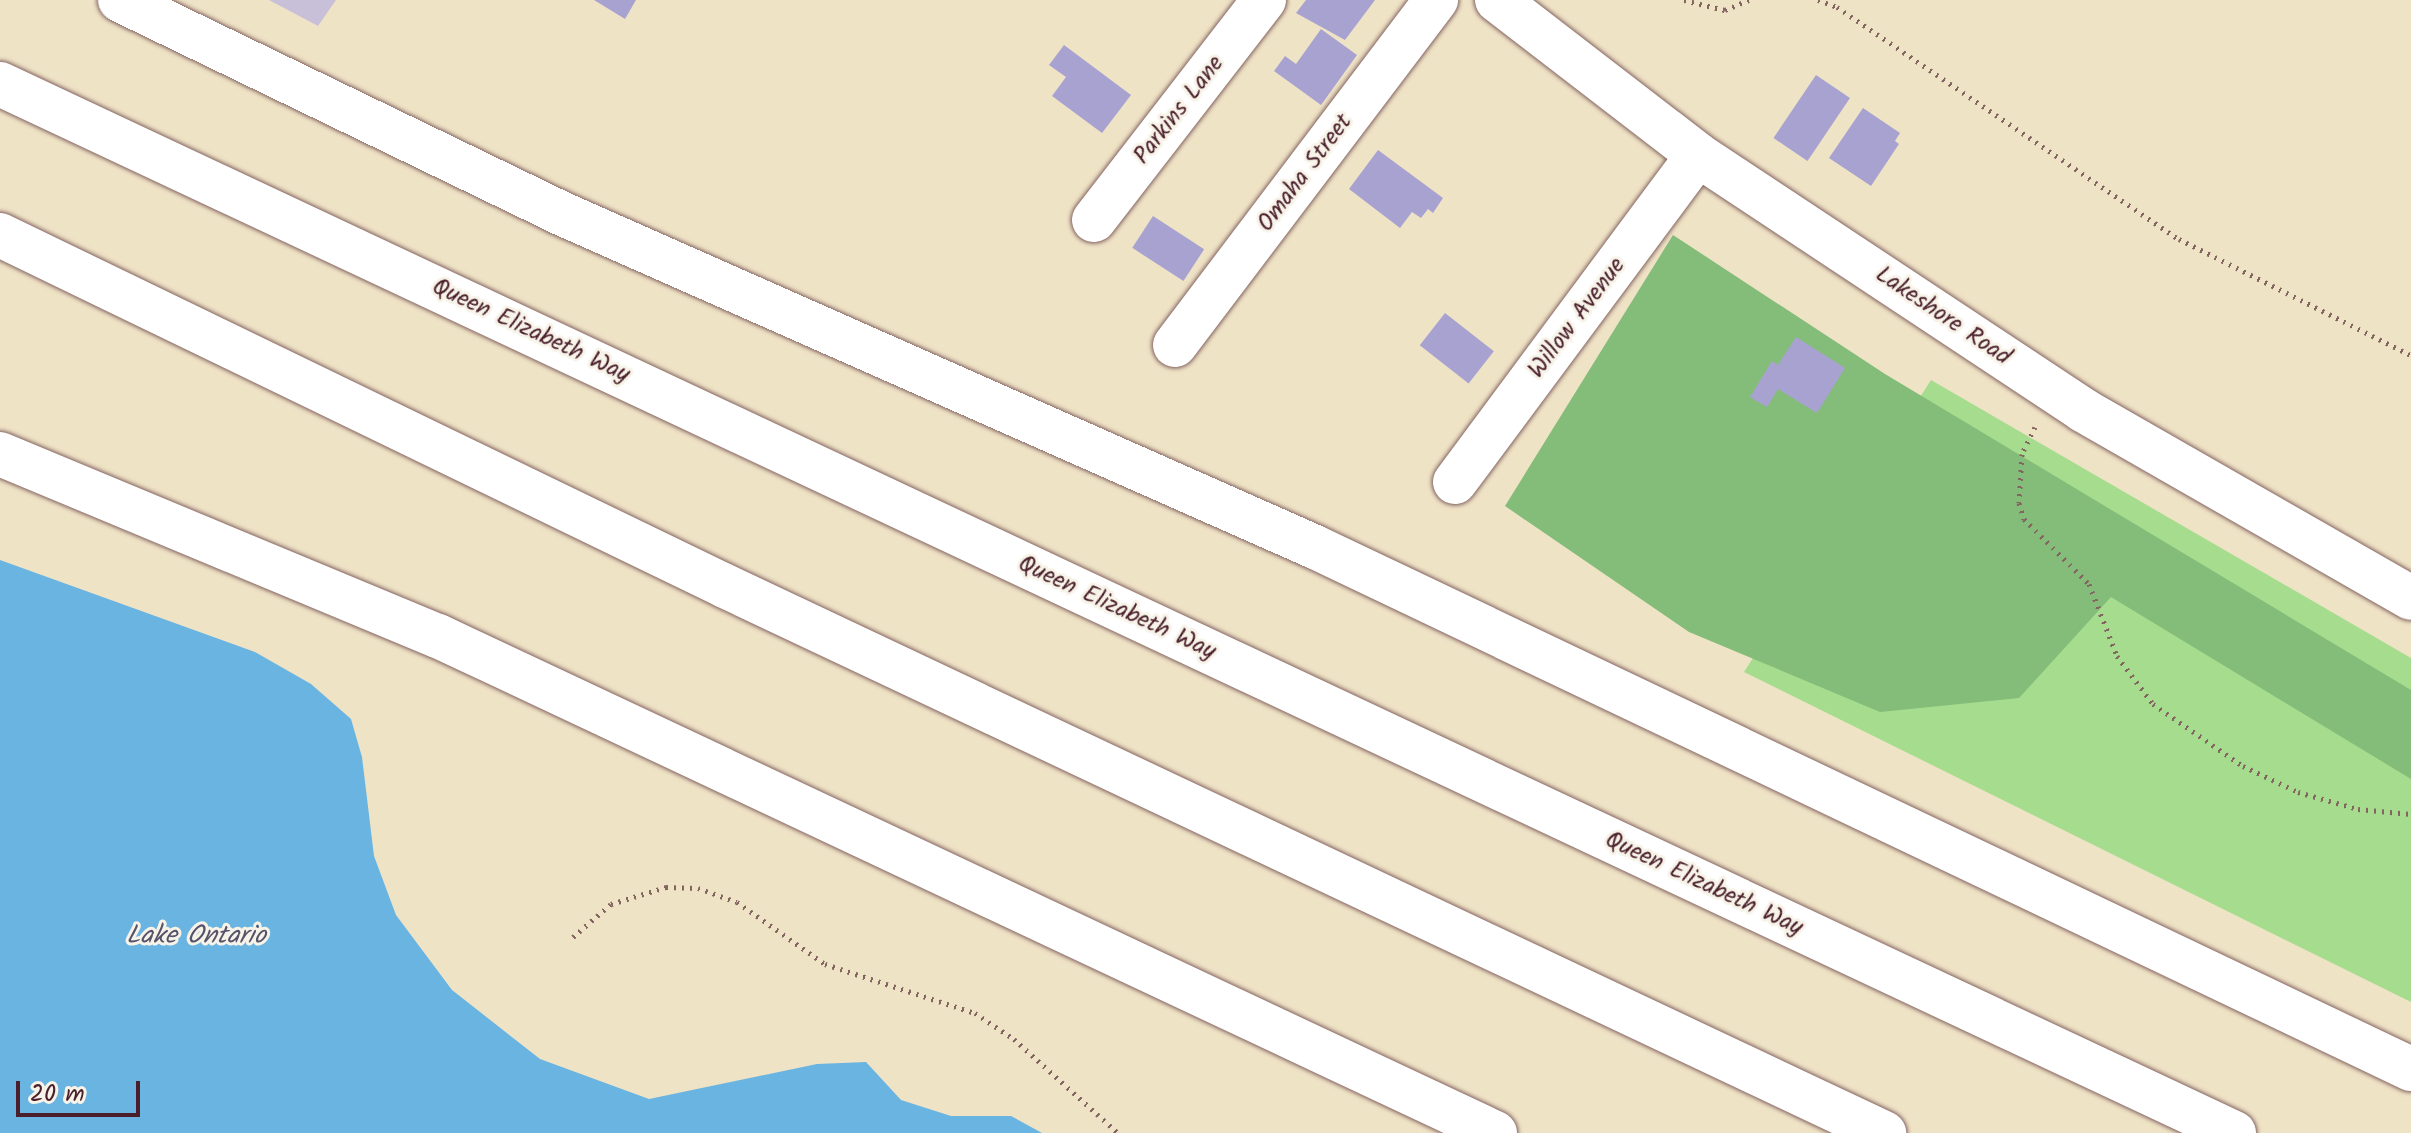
<!DOCTYPE html>
<html>
<head>
<meta charset="utf-8">
<style>
  body { margin:0 }
  #map { position:relative; width:2411px; height:1133px; overflow:hidden; background:#efe3c6; font-family:Kalam,sans-serif }
  div>[style] { position:absolute }
  .industrial>* { inset:0; background:#c8bfd8 }
  .green>* { inset:0; background:#a5dc8e }
  .forest>* { inset:0; background:#84bc79 }
  .water>* { inset:0; background:#6ab4e2 }
  .building>* { inset:0; background:#a8a2d1; transform-origin:0 0 }
  .path>* { height:5px; margin-top:-2.5px; transform-origin:0; background:repeating-linear-gradient(90deg,#846461 0 2px,transparent 0 8px) }
  .roads { filter:drop-shadow(0 0 2px #846461) drop-shadow(0 0 2px #846461) }
  .minor>* { height:44px; margin:-22px; padding:0 22px; transform-origin:22px; border-radius:22px; background:#fff }
  .major>* { height:44px; margin:-22px; padding:0 22px; transform-origin:22px; border-radius:22px; background:#fff }
  .highway>* { height:44px; margin:-22px; padding:0 22px; transform-origin:22px; border-radius:22px; background:#fff }
  span { translate:-50% -50%; white-space:nowrap; text-align:center; line-height:1.15; -webkit-text-stroke:6px #f7f3e8; paint-order:stroke }
  .street-label { font-size:24px; color:#4a1f2b }
  .water-label { font-size:26px; color:#55536b; font-style:italic }
  .scale { position:absolute; left:16px; top:1081px; width:124px; height:36px; box-sizing:border-box; border:4px solid #4a1f2b; border-top:0; padding-left:10px; font-size:24px; line-height:28px; white-space:nowrap; color:#4a1f2b; -webkit-text-stroke:6px #f7f3e8; paint-order:stroke }
</style>
</head>
<body>
<div id="map">
  <div class="industrial">
    <div style="clip-path:polygon(269px 0,336px 0,318px 26px)"></div>
  </div>
  <div class="green">
    <div style="clip-path:polygon(1931px 380px,2411px 658px,2411px 1002px,1744px 672px)"></div>
  </div>
  <div class="forest">
    <div style="clip-path:polygon(1673px 235px,1885px 374px,2411px 690px,2411px 779px,2111px 597px,2019px 698px,1880px 712px,1689px 632px,1505px 506px)"></div>
  </div>
  <div class="water">
    <div style="clip-path:polygon(0 560px,255px 652px,311px 684px,351px 719px,362px 757px,374px 856px,396px 915px,452px 990px,540px 1059px,649px 1099px,817px 1064px,866px 1062px,901px 1100px,951px 1116px,1011px 1116px,1042px 1133px,0 1133px)"></div>
  </div>
  <div class="building">
    <div style="clip-path:polygon(594px 0,636px 0,625px 19px)"></div>
    <div style="clip-path:polygon(1306px 0,1375px 0,1345px 40px,1296px 13px)"></div>
    <div style="clip-path:polygon(1321px 29px,1357px 55px,1321px 105px,1274px 71px,1285px 56px,1296px 64px)"></div>
    <div style="clip-path:polygon(1064px 45px,1131px 95px,1102px 133px,1052px 96px,1066px 77px,1049px 65px)"></div>
    <div style="left:1816px;top:75px;width:41px;height:76px;rotate:34deg"></div>
    <div style="clip-path:polygon(1863px 108px,1900px 133px,1895px 141px,1899px 144px,1871px 186px,1829px 158px)"></div>
    <div style="clip-path:polygon(1378px 150px,1443px 198px,1433px 213px,1428px 209px,1421px 218px,1412px 212px,1400px 228px,1349px 189px)"></div>
    <div style="left:1153px;top:216px;width:61px;height:38px;rotate:33deg"></div>
    <div style="left:1445px;top:313px;width:62px;height:41px;rotate:38deg"></div>
    <div style="clip-path:polygon(1796px 337px,1845px 368px,1817px 413px,1778px 389px,1767px 407px,1750px 397px,1772px 361px,1778px 365px)"></div>
  </div>
  <div class="path">
    <div style="left:1684px;top:0;width:42px;rotate:13.7deg"></div>
    <div style="left:1725px;top:10px;width:26px;rotate:-23deg"></div>
    <div style="left:1818px;top:0;width:20px;rotate:20deg"></div>
    <div style="left:1837px;top:7px;width:413px;rotate:34.2deg"></div>
    <div style="left:2179px;top:239px;width:259px;rotate:26.6deg"></div>
    <div style="left:2035px;top:427px;width:30px;rotate:116deg"></div>
    <div style="left:2022px;top:454px;width:49px;rotate:93.5deg"></div>
    <div style="left:2019px;top:503px;width:17px;rotate:73deg"></div>
    <div style="left:2024px;top:519px;width:92px;rotate:45deg"></div>
    <div style="left:2089px;top:584px;width:77px;rotate:68.7deg"></div>
    <div style="left:2117px;top:656px;width:60px;rotate:53.1deg"></div>
    <div style="left:2153px;top:704px;width:109px;rotate:34.6deg"></div>
    <div style="left:2243px;top:766px;width:61px;rotate:25.3deg"></div>
    <div style="left:2298px;top:792px;width:62px;rotate:15.8deg"></div>
    <div style="left:2358px;top:809px;width:53px;rotate:5.4deg"></div>
    <div style="left:573px;top:937px;width:50px;rotate:-41deg"></div>
    <div style="left:611px;top:904px;width:58px;rotate:-17.2deg"></div>
    <div style="left:666px;top:887px;width:32px;rotate:2deg"></div>
    <div style="left:698px;top:888px;width:41px;rotate:19.7deg"></div>
    <div style="left:737px;top:902px;width:108px;rotate:35.2deg"></div>
    <div style="left:825px;top:964px;width:158px;rotate:18.1deg"></div>
    <div style="left:975px;top:1013px;width:47px;rotate:33.7deg"></div>
    <div style="left:1014px;top:1039px;width:140px;rotate:42.1deg"></div>
  </div>
  <div class="roads">
    <div class="minor">
      <div style="left:1094px;top:220px;width:278px;rotate:-52.3deg"></div>
      <div style="left:1175px;top:345px;width:433px;rotate:-52.9deg"></div>
      <div style="left:1455px;top:482px;width:407px;rotate:-53.4deg"></div>
    </div>
    <div class="major">
      <div style="left:1497px;top:0;width:254px;rotate:37.6deg"></div>
      <div style="left:1698px;top:155px;width:462px;rotate:33.5deg"></div>
      <div style="left:2083px;top:410px;width:378px;rotate:29.8deg"></div>
    </div>
    <div class="highway">
      <div style="left:120px;top:0;width:494px;rotate:25.8deg"></div>
      <div style="left:565px;top:215px;width:820px;rotate:23.88deg"></div>
      <div style="left:1315px;top:547px;width:1214px;rotate:25.47deg"></div>
      <div style="left:0;top:84px;width:2468px;rotate:25.15deg"></div>
      <div style="left:0;top:235px;width:805px;rotate:25.83deg"></div>
      <div style="left:725px;top:586px;width:1282px;rotate:25.27deg"></div>
      <div style="left:0;top:454px;width:474px;rotate:22.6deg"></div>
      <div style="left:438px;top:636px;width:1168px;rotate:25.18deg"></div>
    </div>
  </div>
  <div class="street-label">
    <span style="left:1179px;top:110px;rotate:-52deg">Parkins Lane</span>
    <span style="left:1305px;top:173px;rotate:-53deg">Omaha Street</span>
    <span style="left:1943px;top:316px;rotate:34deg">Lakeshore Road</span>
    <span style="left:1577px;top:318px;rotate:-53deg">Willow Avenue</span>
    <span style="left:531px;top:331px;rotate:25deg">Queen Elizabeth Way</span>
    <span style="left:1117px;top:608px;rotate:25deg">Queen Elizabeth Way</span>
    <span style="left:1704px;top:884px;rotate:25deg">Queen Elizabeth Way</span>
  </div>
  <div class="water-label">
    <span style="left:196px;top:937px">Lake Ontario</span>
  </div>
  <div class="scale">20 m</div>
</div>
</body>
</html>
